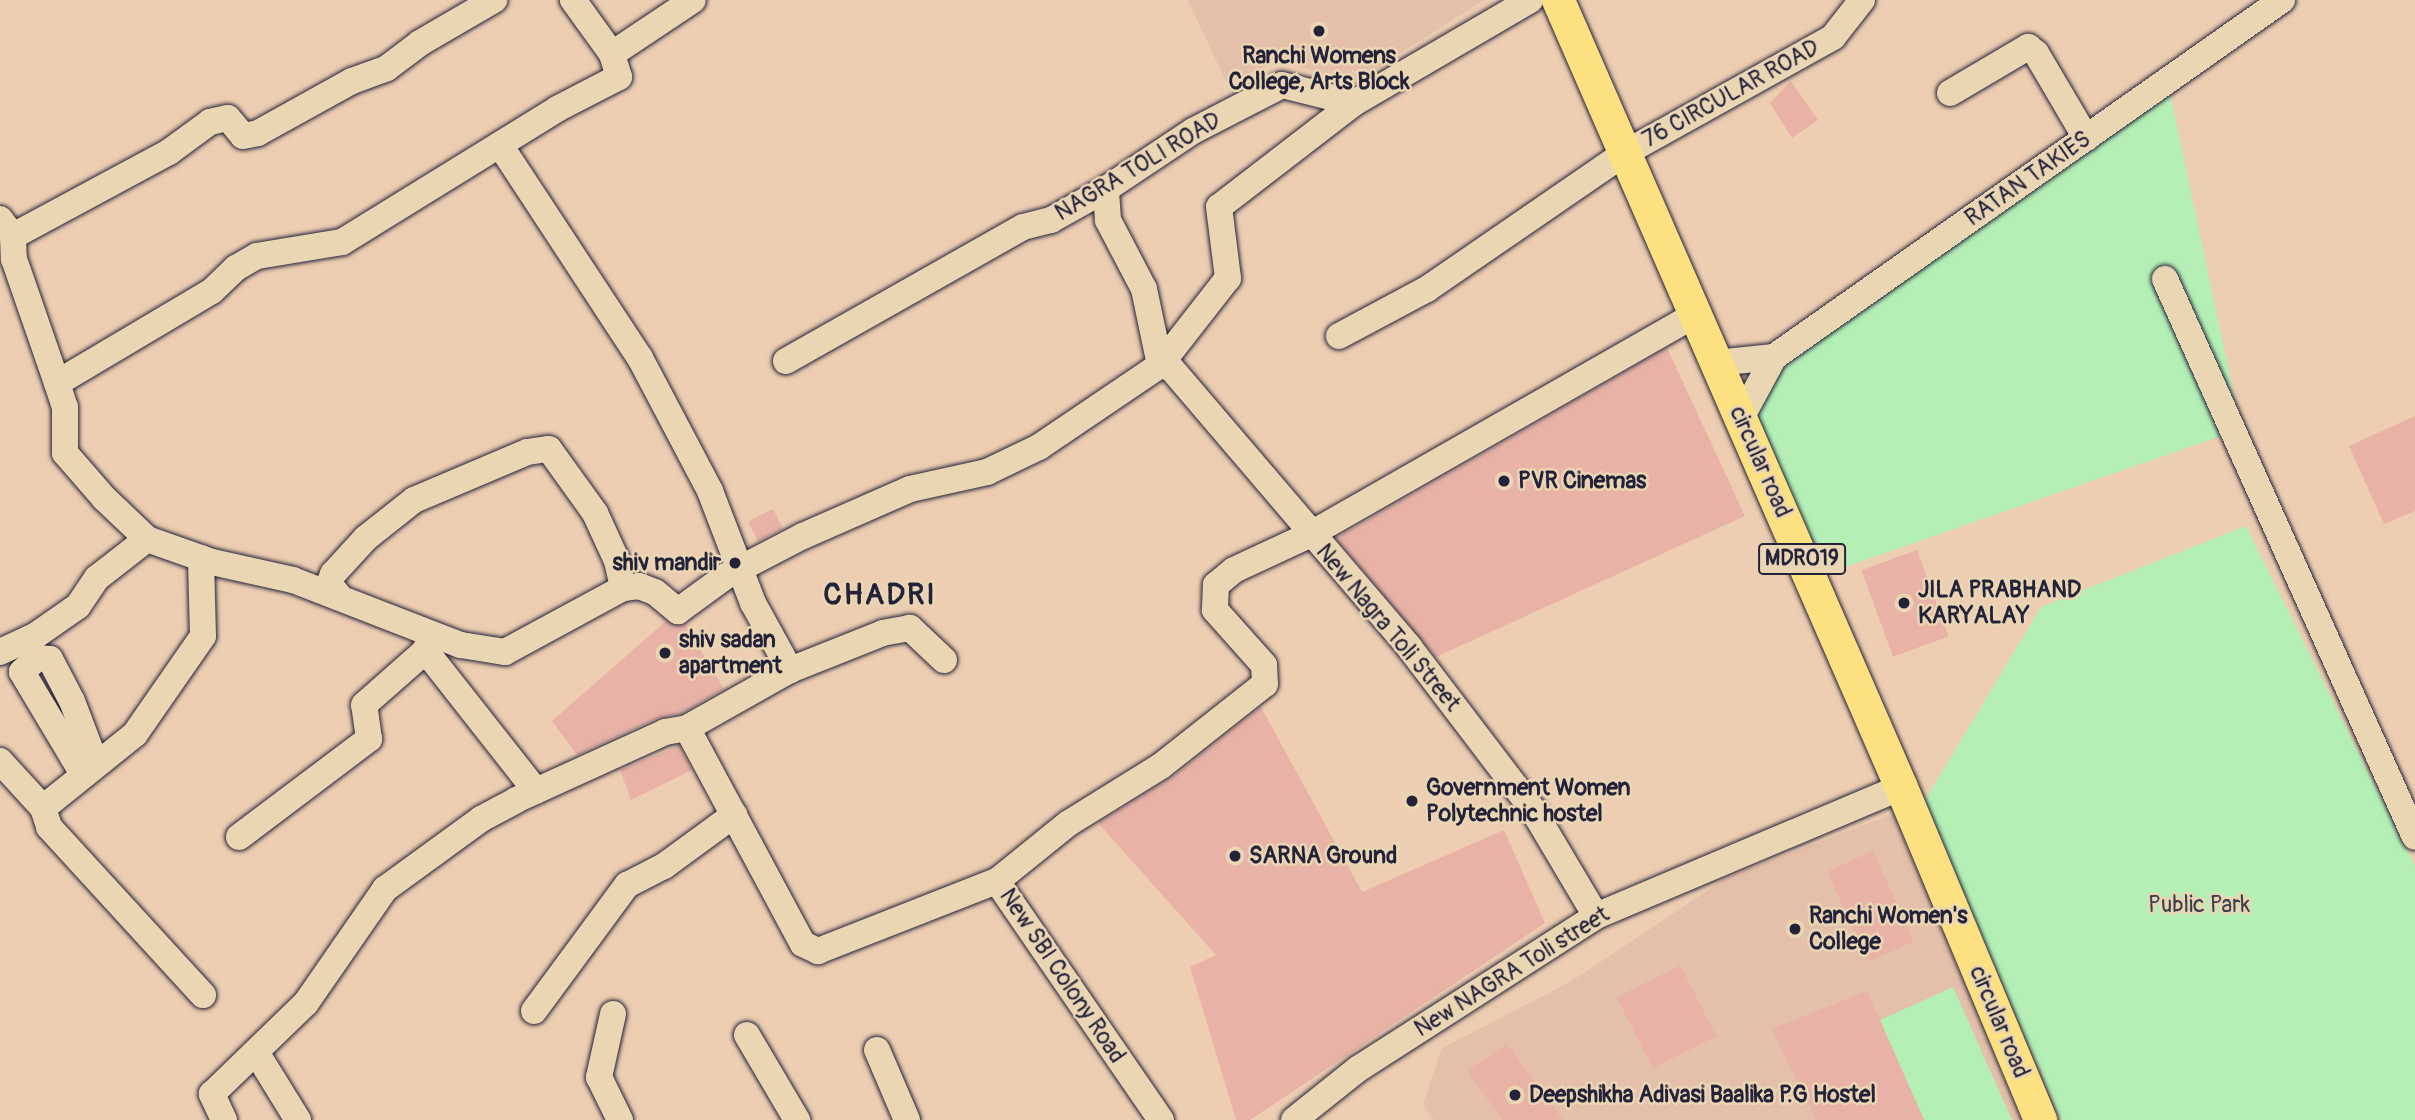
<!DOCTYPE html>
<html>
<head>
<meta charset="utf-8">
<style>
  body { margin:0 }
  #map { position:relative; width:2415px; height:1120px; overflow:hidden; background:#eeceb2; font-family:Pangolin,sans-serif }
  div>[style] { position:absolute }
  .built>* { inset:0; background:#e4bfa9 }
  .green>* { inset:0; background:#b4f0b6 }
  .building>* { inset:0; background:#e8b2a6; transform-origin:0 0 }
  .roads { filter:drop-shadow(0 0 2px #22223b) drop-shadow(0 0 2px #22223b) }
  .minor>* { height:26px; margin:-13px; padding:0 13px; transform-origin:13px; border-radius:13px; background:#ebd6b4 }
  .major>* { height:33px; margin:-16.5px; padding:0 16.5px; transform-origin:16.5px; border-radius:16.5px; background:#fde080 }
  .dots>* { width:19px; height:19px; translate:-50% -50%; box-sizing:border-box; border:4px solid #ebd6b4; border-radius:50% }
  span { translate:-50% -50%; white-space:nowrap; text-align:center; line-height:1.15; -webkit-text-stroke:5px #ebd6b4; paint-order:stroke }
  .shield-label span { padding:2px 5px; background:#ebd6b4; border:2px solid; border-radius:5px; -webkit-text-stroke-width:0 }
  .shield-label { font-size:21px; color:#22223b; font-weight:700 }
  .poi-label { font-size:23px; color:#22223b; font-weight:700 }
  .left { translate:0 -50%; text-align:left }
  .right { translate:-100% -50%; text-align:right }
  .street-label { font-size:23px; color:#22223b }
  .park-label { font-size:23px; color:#38414d }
  .district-label { font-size:30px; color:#22223b; font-weight:700; letter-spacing:2px }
</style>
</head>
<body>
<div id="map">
  <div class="built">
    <div style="clip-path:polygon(1188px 0,1484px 0,1355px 82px,1277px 61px,1227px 84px)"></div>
    <div style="clip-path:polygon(1893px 814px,2021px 1120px,1434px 1120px,1423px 1105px,1442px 1048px,1570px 982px,1728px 877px)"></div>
  </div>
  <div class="green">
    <div style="clip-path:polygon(2169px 88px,2241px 429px,1822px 575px,1746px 420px,1775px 369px)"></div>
    <div style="clip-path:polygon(2246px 526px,2415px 866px,2415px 1120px,2061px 1120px,1924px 802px,2041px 607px)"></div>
    <div style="clip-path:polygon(1953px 987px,2012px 1120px,1924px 1120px,1880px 1020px)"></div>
  </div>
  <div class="building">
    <div style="clip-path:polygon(1791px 81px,1818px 120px,1792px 138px,1770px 103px)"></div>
    <div style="clip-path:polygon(1667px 348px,1745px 516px,1436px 657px,1336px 538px)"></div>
    <div style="clip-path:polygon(2415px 416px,2415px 511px,2384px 524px,2349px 446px)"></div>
    <div style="left:773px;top:509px;width:22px;height:28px;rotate:63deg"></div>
    <div style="left:1917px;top:550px;width:92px;height:59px;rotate:70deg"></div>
    <div style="clip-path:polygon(666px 621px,685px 625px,724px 689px,682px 713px,658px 718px,577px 755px,552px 721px)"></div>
    <div style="clip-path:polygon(1261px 707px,1362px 892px,1504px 830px,1545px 923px,1250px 1120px,1236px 1120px,1190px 967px,1216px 955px,1098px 823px,1171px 778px)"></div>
    <div style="clip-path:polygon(679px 746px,692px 770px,631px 800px,620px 770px)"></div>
    <div style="left:1873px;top:851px;width:99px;height:50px;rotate:66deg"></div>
    <div style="left:1680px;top:965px;width:80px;height:71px;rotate:63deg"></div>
    <div style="clip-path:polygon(1867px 991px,1924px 1120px,1816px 1120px,1772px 1029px)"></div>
    <div style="clip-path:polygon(1507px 1044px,1563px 1120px,1503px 1120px,1467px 1071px)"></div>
  </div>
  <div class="roads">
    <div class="minor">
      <div style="left:612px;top:54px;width:97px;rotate:-33.7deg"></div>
      <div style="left:1950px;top:93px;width:91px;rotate:-30.5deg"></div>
      <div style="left:2028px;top:47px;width:10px;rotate:37deg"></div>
      <div style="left:2036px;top:53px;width:99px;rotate:59.5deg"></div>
      <div style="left:1354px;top:103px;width:170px;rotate:142.4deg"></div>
      <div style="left:1219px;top:207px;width:72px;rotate:82.8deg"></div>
      <div style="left:1228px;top:278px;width:110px;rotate:128deg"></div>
      <div style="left:1160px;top:365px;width:11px;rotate:15deg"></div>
      <div style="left:1171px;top:368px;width:367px;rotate:49.5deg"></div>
      <div style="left:1409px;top:647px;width:205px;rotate:52.7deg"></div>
      <div style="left:1533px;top:810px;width:123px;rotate:59.3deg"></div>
      <div style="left:500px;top:145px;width:255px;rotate:56.7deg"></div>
      <div style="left:640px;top:358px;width:150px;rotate:62.2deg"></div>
      <div style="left:710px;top:491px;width:120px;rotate:69deg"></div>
      <div style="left:753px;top:603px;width:77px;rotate:61.1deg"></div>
      <div style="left:0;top:219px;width:21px;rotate:53deg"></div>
      <div style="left:13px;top:236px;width:177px;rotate:-28.3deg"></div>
      <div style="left:169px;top:152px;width:51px;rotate:-36.2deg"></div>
      <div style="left:210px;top:122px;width:18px;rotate:-13deg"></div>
      <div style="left:228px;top:118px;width:23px;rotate:50deg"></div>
      <div style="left:243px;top:136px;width:15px;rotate:-11deg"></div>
      <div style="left:258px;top:133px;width:107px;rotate:-29deg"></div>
      <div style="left:352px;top:81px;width:37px;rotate:-20deg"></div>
      <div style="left:387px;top:68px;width:41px;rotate:-37.1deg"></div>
      <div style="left:420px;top:43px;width:86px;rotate:-30.2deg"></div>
      <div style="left:13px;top:236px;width:23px;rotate:88deg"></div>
      <div style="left:14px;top:259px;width:131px;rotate:70.9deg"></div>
      <div style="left:57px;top:383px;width:180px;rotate:-30.7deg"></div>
      <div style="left:212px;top:291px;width:33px;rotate:-44deg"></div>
      <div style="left:236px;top:268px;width:24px;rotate:-30deg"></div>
      <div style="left:257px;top:256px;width:86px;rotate:-9.4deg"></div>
      <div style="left:342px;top:242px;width:253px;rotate:-31.7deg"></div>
      <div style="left:557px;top:109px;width:70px;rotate:-27.3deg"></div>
      <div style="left:619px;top:77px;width:24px;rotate:-107deg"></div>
      <div style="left:612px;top:54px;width:67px;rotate:-125.8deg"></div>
      <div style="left:2165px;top:279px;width:611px;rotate:65.87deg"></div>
      <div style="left:1339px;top:336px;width:100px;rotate:-28.1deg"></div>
      <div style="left:1427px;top:289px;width:240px;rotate:-34.5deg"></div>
      <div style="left:1625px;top:153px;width:238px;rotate:-29.1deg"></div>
      <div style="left:1833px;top:37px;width:47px;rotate:-51.9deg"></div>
      <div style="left:786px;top:361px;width:272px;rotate:-29.5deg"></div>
      <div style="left:1023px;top:227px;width:29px;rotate:-14deg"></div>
      <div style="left:1051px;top:220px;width:63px;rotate:-29.4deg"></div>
      <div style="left:1106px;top:189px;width:105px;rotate:-33.7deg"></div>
      <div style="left:1193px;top:131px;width:100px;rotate:-27.3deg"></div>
      <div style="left:1282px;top:85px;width:74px;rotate:14deg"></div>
      <div style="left:1354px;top:103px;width:204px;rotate:-30.3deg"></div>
      <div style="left:1716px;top:363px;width:58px;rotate:-5.9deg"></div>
      <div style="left:57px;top:383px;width:25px;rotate:72deg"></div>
      <div style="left:65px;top:407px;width:46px;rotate:90deg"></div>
      <div style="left:65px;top:453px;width:60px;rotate:49.1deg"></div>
      <div style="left:104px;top:498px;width:59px;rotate:43.6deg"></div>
      <div style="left:147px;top:539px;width:69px;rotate:19.5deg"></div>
      <div style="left:212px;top:562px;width:83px;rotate:12.5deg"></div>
      <div style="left:293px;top:580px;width:180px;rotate:21.2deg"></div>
      <div style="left:461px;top:645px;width:45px;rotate:9deg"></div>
      <div style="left:505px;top:652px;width:134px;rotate:-28.5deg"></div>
      <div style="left:623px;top:588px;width:16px;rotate:-7deg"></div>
      <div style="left:639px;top:586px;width:17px;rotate:21deg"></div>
      <div style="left:655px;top:592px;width:30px;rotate:40deg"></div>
      <div style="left:678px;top:611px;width:59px;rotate:-36.1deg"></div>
      <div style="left:726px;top:576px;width:87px;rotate:-27.5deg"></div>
      <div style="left:803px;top:536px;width:117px;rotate:-23.7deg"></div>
      <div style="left:910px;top:489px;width:79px;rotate:-12.4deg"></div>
      <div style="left:987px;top:472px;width:58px;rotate:-25.7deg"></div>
      <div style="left:1039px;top:447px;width:146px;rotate:-34.1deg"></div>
      <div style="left:1160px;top:365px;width:78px;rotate:-101.9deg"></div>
      <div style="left:1144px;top:289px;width:78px;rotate:-117.6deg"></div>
      <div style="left:1108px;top:220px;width:31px;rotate:-94deg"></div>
      <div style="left:1741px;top:418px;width:69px;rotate:-61.6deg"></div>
      <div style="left:1774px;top:357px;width:621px;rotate:-35.1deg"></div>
      <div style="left:340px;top:597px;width:17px;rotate:-130deg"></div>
      <div style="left:329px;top:584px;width:11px;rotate:-68deg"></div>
      <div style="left:333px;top:574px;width:49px;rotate:-47.5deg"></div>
      <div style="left:366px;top:538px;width:61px;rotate:-38.4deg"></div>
      <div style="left:414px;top:500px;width:123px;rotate:-23deg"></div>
      <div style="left:527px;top:452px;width:22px;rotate:-8deg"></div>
      <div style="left:549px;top:449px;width:79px;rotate:54.3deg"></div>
      <div style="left:595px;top:513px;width:53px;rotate:65.4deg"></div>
      <div style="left:617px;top:561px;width:28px;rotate:77deg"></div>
      <div style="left:425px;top:650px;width:179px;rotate:51.8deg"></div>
      <div style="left:0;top:652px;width:38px;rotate:-25deg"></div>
      <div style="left:35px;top:636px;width:52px;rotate:-34.9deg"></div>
      <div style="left:78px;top:606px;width:34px;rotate:-56deg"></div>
      <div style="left:97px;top:578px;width:63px;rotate:-38deg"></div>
      <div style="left:37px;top:658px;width:13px;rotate:4deg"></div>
      <div style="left:50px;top:659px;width:47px;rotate:62.4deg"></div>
      <div style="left:72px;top:701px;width:53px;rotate:69.2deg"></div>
      <div style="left:91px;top:751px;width:24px;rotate:109deg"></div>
      <div style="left:83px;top:774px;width:119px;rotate:-120.9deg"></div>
      <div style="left:22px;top:672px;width:21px;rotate:-43deg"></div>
      <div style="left:944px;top:660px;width:47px;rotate:-136.7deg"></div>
      <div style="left:910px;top:628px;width:27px;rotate:170deg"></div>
      <div style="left:883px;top:633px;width:100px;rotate:158.3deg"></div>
      <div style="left:790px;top:670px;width:118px;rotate:150.6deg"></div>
      <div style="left:687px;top:728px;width:245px;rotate:61.8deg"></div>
      <div style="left:803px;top:944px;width:17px;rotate:25deg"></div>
      <div style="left:818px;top:951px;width:192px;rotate:-21.4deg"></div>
      <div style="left:0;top:761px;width:64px;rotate:47.5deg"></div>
      <div style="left:43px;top:808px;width:118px;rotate:-38.8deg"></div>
      <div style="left:135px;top:734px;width:119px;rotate:-55.2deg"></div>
      <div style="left:203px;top:636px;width:78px;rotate:-91.5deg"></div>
      <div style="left:43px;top:808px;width:20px;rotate:72deg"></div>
      <div style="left:49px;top:827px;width:228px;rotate:47.5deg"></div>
      <div style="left:239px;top:837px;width:163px;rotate:-37deg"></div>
      <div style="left:369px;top:739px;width:34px;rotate:-98deg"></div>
      <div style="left:364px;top:705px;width:101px;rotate:-41.4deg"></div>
      <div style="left:534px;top:1011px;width:157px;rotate:-53.6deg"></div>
      <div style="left:627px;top:885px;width:42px;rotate:-27.2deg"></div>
      <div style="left:664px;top:866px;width:87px;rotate:-36.1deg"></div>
      <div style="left:613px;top:1014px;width:65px;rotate:102.5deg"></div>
      <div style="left:599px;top:1077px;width:48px;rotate:64deg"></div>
      <div style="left:747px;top:1035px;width:99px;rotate:59.5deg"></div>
      <div style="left:877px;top:1050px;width:76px;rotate:66.8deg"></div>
      <div style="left:256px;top:1052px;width:80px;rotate:58.3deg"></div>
      <div style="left:224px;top:1120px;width:29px;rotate:-115deg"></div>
      <div style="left:212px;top:1094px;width:131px;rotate:-44.1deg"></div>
      <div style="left:306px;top:1003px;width:139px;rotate:-55.3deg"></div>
      <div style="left:385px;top:889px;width:119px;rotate:-36.1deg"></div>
      <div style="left:481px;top:819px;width:40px;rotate:-28deg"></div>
      <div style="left:516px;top:800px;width:164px;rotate:-24.5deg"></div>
      <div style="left:665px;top:732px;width:22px;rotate:-10deg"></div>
      <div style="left:1161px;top:1120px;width:290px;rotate:-124.5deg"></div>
      <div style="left:997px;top:881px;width:92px;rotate:-38.9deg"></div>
      <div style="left:1069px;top:823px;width:108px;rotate:-31.8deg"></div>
      <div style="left:1161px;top:766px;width:132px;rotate:-38.3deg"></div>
      <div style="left:1265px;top:684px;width:19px;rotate:-93deg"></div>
      <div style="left:1264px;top:665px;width:74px;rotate:-131.7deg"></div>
      <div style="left:1215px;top:610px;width:25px;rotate:-88deg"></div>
      <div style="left:1216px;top:585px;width:23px;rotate:-40deg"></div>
      <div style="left:1234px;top:570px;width:83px;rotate:-25deg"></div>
      <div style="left:1309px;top:535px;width:443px;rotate:-29.7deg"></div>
      <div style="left:1294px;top:1120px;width:82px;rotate:-38.6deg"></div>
      <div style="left:1358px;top:1069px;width:283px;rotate:-32.7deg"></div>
      <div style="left:1596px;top:916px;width:331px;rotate:-22.9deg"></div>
    </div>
    <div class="major">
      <div style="left:1558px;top:0;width:858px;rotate:66.45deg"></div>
      <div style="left:1901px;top:787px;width:361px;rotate:67.3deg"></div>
    </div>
  </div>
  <div class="dots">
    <div style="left:1319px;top:31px;background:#22223b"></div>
    <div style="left:1504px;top:481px;background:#22223b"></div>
    <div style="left:735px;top:563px;background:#22223b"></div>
    <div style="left:1904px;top:603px;background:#22223b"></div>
    <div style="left:665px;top:653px;background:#22223b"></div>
    <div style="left:1412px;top:801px;background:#22223b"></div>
    <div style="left:1235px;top:856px;background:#22223b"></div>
    <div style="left:1795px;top:929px;background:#22223b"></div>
    <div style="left:1515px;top:1095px;background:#22223b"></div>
  </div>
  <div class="shield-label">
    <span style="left:1802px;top:559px">MDR019</span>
  </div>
  <div class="poi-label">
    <span style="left:1319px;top:69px">Ranchi Womens<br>College, Arts Block</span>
    <span class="left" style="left:1518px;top:481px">PVR Cinemas</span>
    <span class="right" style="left:721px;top:563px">shiv mandir</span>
    <span class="left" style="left:1918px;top:603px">JILA PRABHAND<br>KARYALAY</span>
    <span class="left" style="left:679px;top:653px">shiv sadan<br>apartment</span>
    <span class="left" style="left:1426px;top:801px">Government Women<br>Polytechnic hostel</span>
    <span class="left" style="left:1249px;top:856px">SARNA Ground</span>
    <span class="left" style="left:1809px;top:929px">Ranchi Women's<br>College</span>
    <span class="left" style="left:1529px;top:1095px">Deepshikha Adivasi Baalika P.G Hostel</span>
  </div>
  <div class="street-label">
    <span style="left:1731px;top:94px;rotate:-29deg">76 CIRCULAR ROAD</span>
    <span style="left:1138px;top:167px;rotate:-31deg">NAGRA TOLI ROAD</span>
    <span style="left:2028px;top:179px;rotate:-35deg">RATAN TAKIES</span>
    <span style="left:1760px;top:462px;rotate:66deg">circular road</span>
    <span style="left:1388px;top:628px;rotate:50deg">New Nagra Toli Street</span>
    <span style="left:1512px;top:972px;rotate:-32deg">New NAGRA Toli street</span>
    <span style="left:1062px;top:976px;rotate:56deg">New SBI Colony Road</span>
    <span style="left:1999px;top:1022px;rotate:67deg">circular road</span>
  </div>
  <div class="park-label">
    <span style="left:2199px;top:905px">Public Park</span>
  </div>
  <div class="district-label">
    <span style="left:880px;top:595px">CHADRI</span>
  </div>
</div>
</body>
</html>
